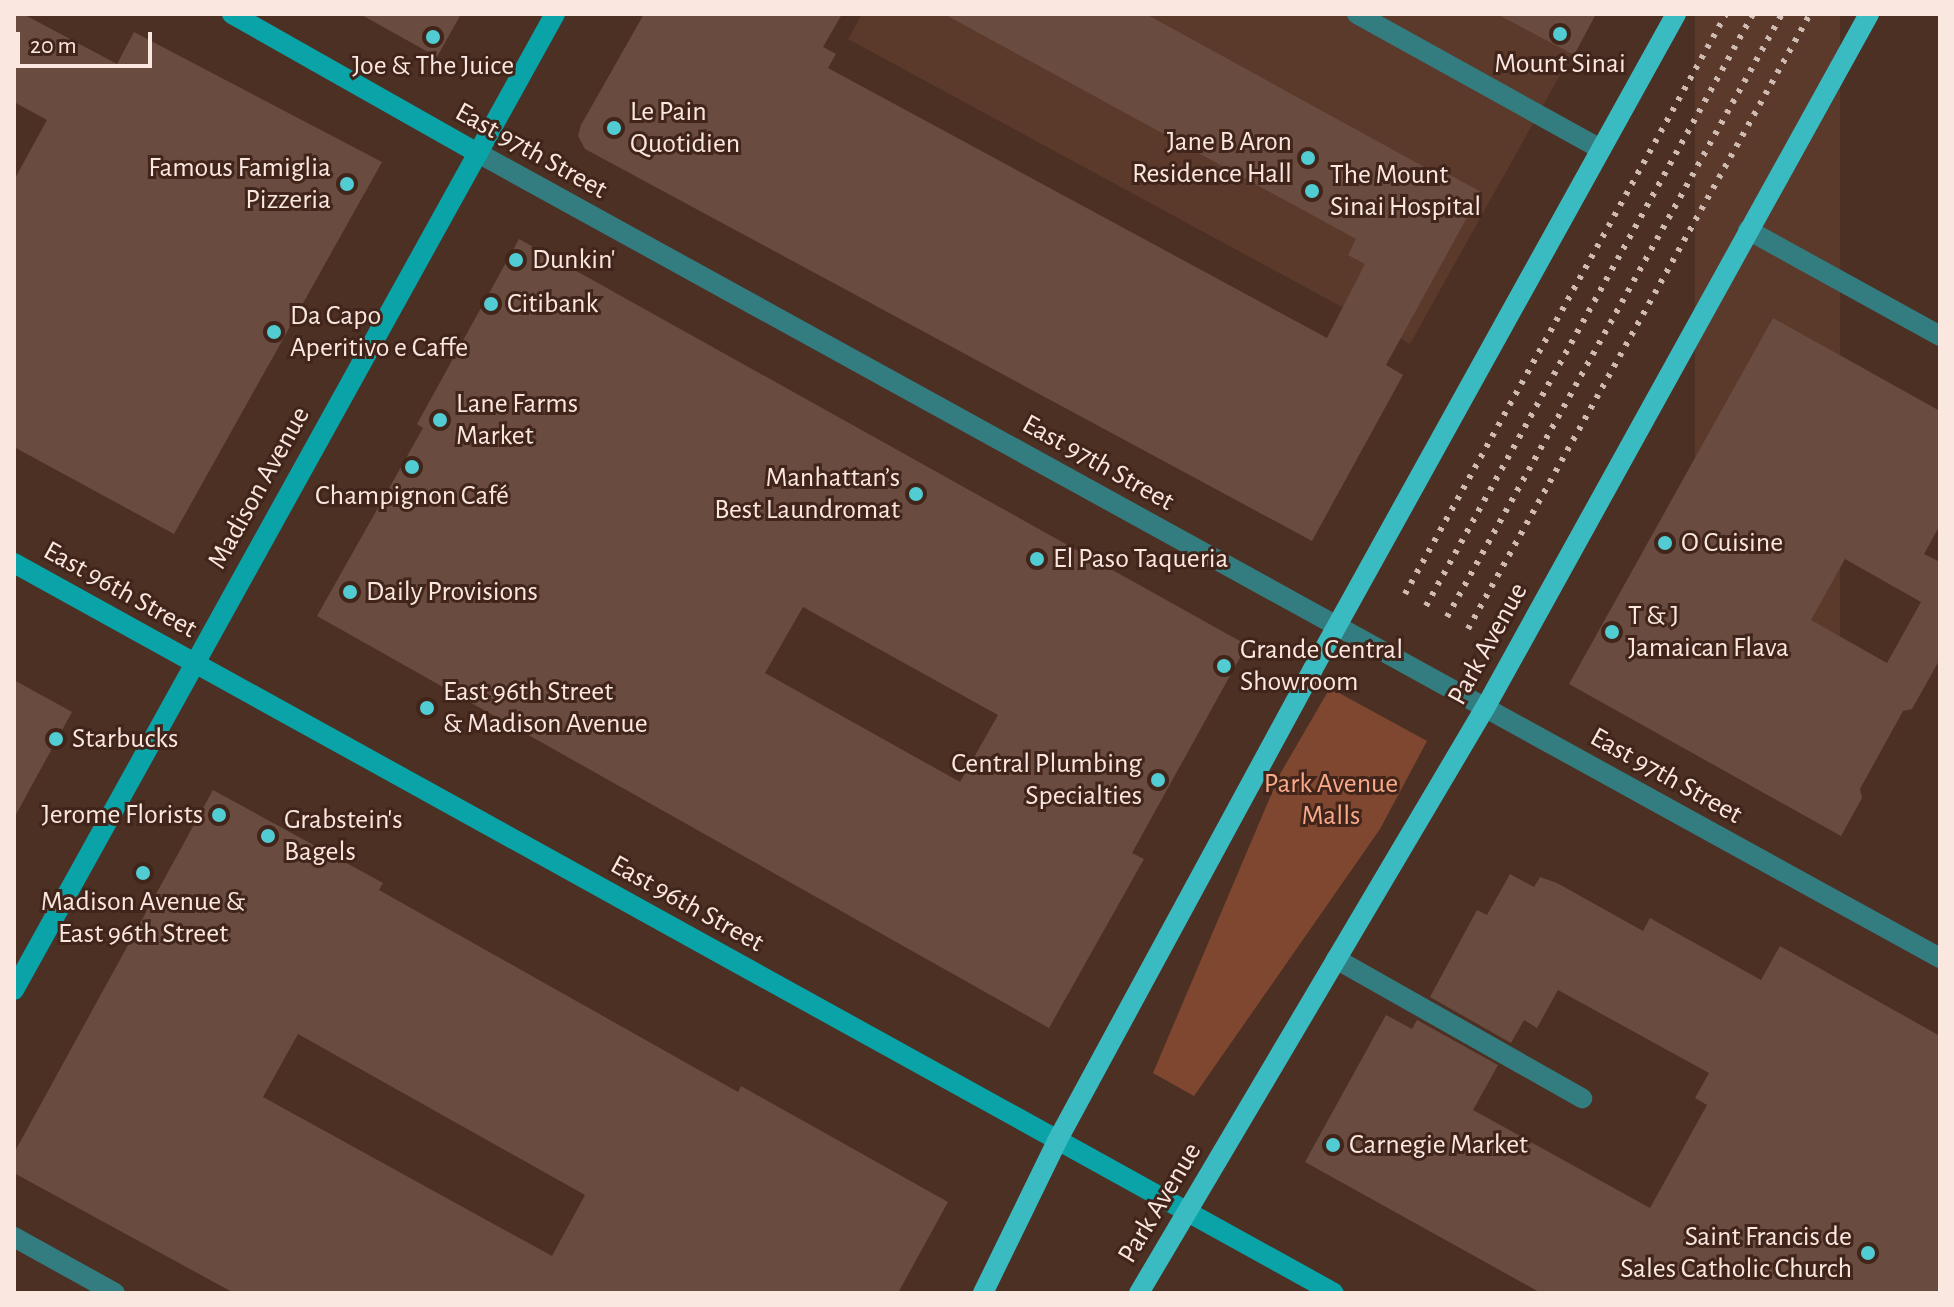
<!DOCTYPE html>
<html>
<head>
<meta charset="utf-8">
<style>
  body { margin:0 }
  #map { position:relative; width:1954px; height:1307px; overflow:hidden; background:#4c3024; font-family:"Alegreya Sans",sans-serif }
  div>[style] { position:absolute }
  .built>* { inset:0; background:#5b392b; transform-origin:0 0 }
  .green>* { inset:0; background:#804730 }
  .building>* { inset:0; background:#6a4b3f }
  .lane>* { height:20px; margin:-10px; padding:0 10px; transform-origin:10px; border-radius:10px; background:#337d80 }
  .street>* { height:20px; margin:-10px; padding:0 10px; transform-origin:10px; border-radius:10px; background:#337d80 }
  .secondary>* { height:20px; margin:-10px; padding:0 10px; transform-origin:10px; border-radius:10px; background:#09a3a8 }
  .primary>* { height:20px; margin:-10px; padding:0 10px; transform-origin:10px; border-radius:10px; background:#3abbc1 }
  .rail>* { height:6px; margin-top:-3px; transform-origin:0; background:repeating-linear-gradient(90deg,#d0bbb3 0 4px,transparent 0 12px) }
  .dots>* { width:22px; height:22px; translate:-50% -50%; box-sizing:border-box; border:4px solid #41251a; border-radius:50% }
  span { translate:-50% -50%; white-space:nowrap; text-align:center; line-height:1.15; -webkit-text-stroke:6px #41251a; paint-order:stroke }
  .poi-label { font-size:28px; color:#fae7e0 }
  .left { translate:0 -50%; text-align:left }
  .right { translate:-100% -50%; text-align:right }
  .street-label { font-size:28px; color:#fae7e0 }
  .park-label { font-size:28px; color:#faaa8a }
  .frame { position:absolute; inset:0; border:16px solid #fae7e0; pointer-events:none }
  .scale { position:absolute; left:16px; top:32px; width:136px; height:36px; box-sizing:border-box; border:4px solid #fae7e0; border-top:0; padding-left:10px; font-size:24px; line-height:28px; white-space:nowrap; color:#fae7e0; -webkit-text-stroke:6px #41251a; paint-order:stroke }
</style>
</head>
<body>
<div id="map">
  <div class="built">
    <div style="clip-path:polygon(862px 14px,1594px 14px,1410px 344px,848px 39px)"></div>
    <div style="left:1695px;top:14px;width:145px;height:648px"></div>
  </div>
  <div class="green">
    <div style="clip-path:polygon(1330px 688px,1427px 741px,1380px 829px,1194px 1096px,1153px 1073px,1280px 774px)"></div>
  </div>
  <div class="building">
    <div style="clip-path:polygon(14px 14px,23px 14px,117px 64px,134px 32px,382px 162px,174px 534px,14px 447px,14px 180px,47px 120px,14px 102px)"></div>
    <div style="clip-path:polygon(360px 14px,461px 14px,437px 57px)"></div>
    <div style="clip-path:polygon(644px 14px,842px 14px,823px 47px,836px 54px,828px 68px,1327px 338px,1365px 264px,1348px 255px,1356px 239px,944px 14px,1146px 14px,1439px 175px,1441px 170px,1481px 192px,1386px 365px,1403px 375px,1312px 541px,585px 149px,578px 136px,581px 125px)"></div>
    <div style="clip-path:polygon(1497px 14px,1596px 14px,1574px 55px)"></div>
    <div style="clip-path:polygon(evenodd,519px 239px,1247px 645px,1132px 853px,1144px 859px,1049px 1028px,317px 616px,423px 428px,417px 424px,519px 239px,803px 607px,998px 715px,960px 782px,765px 673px,803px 607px)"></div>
    <div style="clip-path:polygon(evenodd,1773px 318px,1940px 411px,1940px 525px,1924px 554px,1940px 562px,1940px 659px,1912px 709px,1903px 711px,1860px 789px,1862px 798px,1841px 836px,1569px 684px,1773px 318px,1845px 559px,1921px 602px,1887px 663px,1811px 620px,1845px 559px)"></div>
    <div style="clip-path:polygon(14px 680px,72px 712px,14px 818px)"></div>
    <div style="clip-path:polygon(evenodd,213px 790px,383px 883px,379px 890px,738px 1092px,741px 1086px,948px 1202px,898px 1293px,234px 1293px,14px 1173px,14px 1153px,213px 790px,298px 1034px,585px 1195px,552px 1256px,263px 1097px,298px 1034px)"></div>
    <div style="clip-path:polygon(1510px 874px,1534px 887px,1540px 877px,1557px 883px,1643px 931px,1650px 918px,1761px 980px,1780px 946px,1940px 1036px,1940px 1293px,1541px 1293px,1305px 1162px,1386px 1015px,1412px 1029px,1417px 1020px,1498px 1065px,1473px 1110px,1650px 1208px,1707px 1105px,1695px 1098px,1709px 1073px,1558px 990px,1537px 1028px,1524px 1020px,1511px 1043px,1430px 997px,1477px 910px,1487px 915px)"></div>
  </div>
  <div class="lane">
    <div style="left:1336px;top:959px;width:283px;rotate:29.5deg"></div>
  </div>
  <div class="street">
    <div style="left:1357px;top:14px;width:279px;rotate:29deg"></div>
    <div style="left:478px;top:153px;width:1669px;rotate:28.84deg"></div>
    <div style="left:1748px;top:230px;width:219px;rotate:28.9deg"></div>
    <div style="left:14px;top:1237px;width:115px;rotate:29deg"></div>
  </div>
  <div class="secondary">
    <div style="left:232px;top:14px;width:283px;rotate:29.5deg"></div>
    <div style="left:14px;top:563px;width:1508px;rotate:28.94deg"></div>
    <div style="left:14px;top:990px;width:1116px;rotate:-61deg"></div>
  </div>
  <div class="primary">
    <div style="left:983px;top:1293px;width:169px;rotate:-64deg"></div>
    <div style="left:1057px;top:1141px;width:537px;rotate:-61.53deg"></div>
    <div style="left:1313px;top:669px;width:749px;rotate:-61deg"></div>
    <div style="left:1139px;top:1293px;width:680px;rotate:-59.4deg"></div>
    <div style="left:1485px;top:708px;width:793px;rotate:-61.04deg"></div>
  </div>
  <div class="rail">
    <div style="left:1405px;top:594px;width:663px;rotate:-61.04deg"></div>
    <div style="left:1426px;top:606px;width:676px;rotate:-61.09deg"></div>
    <div style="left:1447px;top:617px;width:690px;rotate:-60.95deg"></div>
    <div style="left:1468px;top:629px;width:704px;rotate:-60.92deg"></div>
  </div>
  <div class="dots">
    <div style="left:1560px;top:34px;background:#51ccd2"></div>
    <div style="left:433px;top:37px;background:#51ccd2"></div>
    <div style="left:614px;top:128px;background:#51ccd2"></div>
    <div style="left:1308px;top:158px;background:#51ccd2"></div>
    <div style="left:347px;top:184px;background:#51ccd2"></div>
    <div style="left:1312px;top:191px;background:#51ccd2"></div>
    <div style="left:516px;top:260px;background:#51ccd2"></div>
    <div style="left:491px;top:304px;background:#51ccd2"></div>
    <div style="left:274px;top:332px;background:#51ccd2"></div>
    <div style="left:440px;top:420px;background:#51ccd2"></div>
    <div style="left:412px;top:467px;background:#51ccd2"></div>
    <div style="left:916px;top:494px;background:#51ccd2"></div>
    <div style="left:1665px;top:543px;background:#51ccd2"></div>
    <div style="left:1037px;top:559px;background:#51ccd2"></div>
    <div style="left:350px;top:592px;background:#51ccd2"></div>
    <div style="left:1612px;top:632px;background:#51ccd2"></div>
    <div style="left:1224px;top:666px;background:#51ccd2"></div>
    <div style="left:427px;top:708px;background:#51ccd2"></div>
    <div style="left:56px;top:739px;background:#51ccd2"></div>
    <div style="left:1158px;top:780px;background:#51ccd2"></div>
    <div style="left:219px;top:815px;background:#51ccd2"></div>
    <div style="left:268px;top:836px;background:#51ccd2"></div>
    <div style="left:143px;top:873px;background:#51ccd2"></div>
    <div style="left:1333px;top:1145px;background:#51ccd2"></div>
    <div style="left:1868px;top:1253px;background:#51ccd2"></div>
  </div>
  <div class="poi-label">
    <span style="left:1560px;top:64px">Mount Sinai</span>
    <span style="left:433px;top:66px">Joe &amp; The Juice</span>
    <span class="left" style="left:630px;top:128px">Le Pain<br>Quotidien</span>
    <span class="right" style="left:1292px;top:158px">Jane B Aron<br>Residence Hall</span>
    <span class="right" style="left:331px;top:184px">Famous Famiglia<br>Pizzeria</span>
    <span class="left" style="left:1330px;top:191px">The Mount<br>Sinai Hospital</span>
    <span class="left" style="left:532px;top:260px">Dunkin'</span>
    <span class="left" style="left:507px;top:304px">Citibank</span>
    <span class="left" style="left:290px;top:332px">Da Capo<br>Aperitivo e Caffe</span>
    <span class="left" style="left:456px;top:420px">Lane Farms<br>Market</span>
    <span class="right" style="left:900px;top:494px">Manhattan’s<br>Best Laundromat</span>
    <span style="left:412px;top:496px">Champignon Café</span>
    <span class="left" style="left:1681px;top:543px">O Cuisine</span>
    <span class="left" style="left:1053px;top:559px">El Paso Taqueria</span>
    <span class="left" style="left:366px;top:592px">Daily Provisions</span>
    <span class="left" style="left:1628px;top:632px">T &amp; J<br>Jamaican Flava</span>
    <span class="left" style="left:1240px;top:666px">Grande Central<br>Showroom</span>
    <span class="left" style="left:443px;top:708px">East 96th Street<br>&amp; Madison Avenue</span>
    <span class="left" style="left:72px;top:739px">Starbucks</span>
    <span class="right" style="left:1142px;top:780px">Central Plumbing<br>Specialties</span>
    <span class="right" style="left:203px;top:815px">Jerome Florists</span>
    <span class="left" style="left:284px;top:836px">Grabstein's<br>Bagels</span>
    <span style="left:143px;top:918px">Madison Avenue &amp;<br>East 96th Street</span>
    <span class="left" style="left:1349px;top:1145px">Carnegie Market</span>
    <span class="right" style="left:1852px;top:1253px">Saint Francis de<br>Sales Catholic Church</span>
  </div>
  <div class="street-label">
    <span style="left:531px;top:151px;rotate:29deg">East 97th Street</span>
    <span style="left:1098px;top:463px;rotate:29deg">East 97th Street</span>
    <span style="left:259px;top:488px;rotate:-61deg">Madison Avenue</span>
    <span style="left:120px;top:590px;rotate:29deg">East 96th Street</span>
    <span style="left:1488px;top:644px;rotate:-61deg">Park Avenue</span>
    <span style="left:1666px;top:776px;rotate:29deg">East 97th Street</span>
    <span style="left:687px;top:904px;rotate:29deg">East 96th Street</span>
    <span style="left:1160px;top:1203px;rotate:-59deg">Park Avenue</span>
  </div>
  <div class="park-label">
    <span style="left:1331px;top:800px">Park Avenue<br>Malls</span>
  </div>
  <div class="frame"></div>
  <div class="scale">20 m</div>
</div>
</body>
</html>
